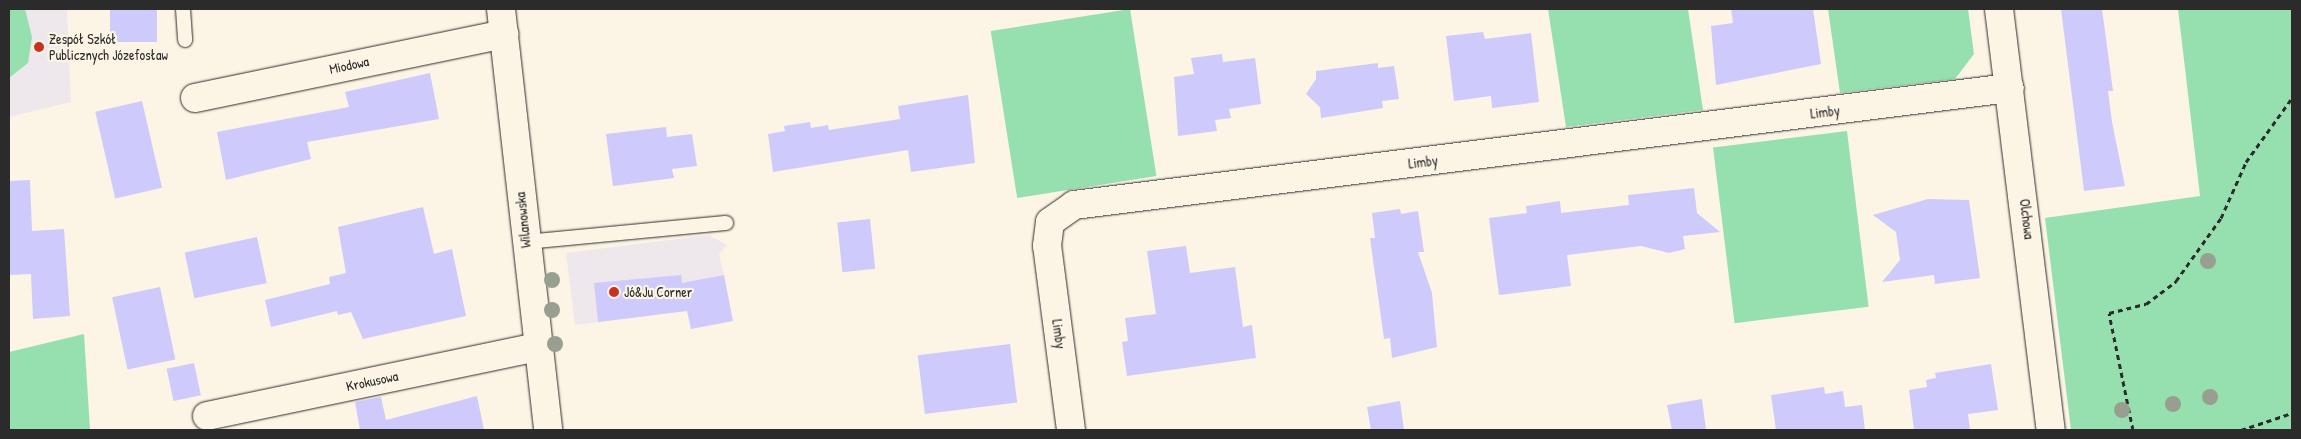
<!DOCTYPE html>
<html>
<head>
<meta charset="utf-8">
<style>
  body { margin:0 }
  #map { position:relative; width:2301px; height:439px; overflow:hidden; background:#fcf5e5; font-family:"Patrick Hand",sans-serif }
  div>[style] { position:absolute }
  .built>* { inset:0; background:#eee8ec }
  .green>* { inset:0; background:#96e0af; transform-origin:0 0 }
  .building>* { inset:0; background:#cecafc; transform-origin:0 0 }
  .path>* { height:3px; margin-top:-1.5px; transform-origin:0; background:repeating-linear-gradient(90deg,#2b2b2b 0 5px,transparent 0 9px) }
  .roads { filter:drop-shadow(0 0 1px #2b2b2b) drop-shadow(0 0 1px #2b2b2b) }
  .lane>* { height:14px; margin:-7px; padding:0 7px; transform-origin:7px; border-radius:7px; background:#fcf5e5 }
  .street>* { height:28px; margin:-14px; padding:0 14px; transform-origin:14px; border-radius:14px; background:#fcf5e5 }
  .secondary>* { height:28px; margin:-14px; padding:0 14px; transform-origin:14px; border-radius:14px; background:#fcf5e5 }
  .trees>* { width:16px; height:16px; margin:-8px; border-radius:50%; background:#989f91 }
  .dots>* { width:14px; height:14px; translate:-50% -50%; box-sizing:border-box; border:2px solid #fcf5e5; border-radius:50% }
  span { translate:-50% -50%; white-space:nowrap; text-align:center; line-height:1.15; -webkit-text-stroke:4.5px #fcf5e5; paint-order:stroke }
  .poi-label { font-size:14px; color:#2b2b2b }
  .left { translate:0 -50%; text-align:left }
  .street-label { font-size:14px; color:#2b2b2b }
  .frame { position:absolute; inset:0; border:10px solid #2b2b2b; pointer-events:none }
</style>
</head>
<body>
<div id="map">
  <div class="built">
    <div style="clip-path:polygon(9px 9px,67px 9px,71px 102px,9px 117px)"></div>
    <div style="clip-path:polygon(709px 235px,727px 245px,719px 254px,724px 275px,646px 292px,649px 316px,575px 325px,566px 253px)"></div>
  </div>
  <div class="green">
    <div style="clip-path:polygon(9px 9px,25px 9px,32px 37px,28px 63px,9px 78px)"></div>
    <div style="left:1130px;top:9px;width:169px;height:141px;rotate:81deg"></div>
    <div style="clip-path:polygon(1548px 9px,1688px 9px,1703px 110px,1566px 127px)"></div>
    <div style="clip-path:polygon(1828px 9px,1968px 9px,1974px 54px,1955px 79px,1840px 93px)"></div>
    <div style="clip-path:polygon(2178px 9px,2292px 9px,2292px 430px,2071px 430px,2045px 218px,2200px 196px)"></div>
    <div style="left:1847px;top:131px;width:177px;height:135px;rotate:83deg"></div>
    <div style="clip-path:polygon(84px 334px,90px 430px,9px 430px,9px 352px)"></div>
  </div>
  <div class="building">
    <div style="left:110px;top:9px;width:47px;height:33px"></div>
    <div style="clip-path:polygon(1731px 9px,1813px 9px,1821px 64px,1716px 85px,1711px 26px,1733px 23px)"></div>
    <div style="clip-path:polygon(2061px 9px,2102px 9px,2113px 91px,2108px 91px,2112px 122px,2125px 186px,2084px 191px)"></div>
    <div style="clip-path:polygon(1483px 32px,1485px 39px,1531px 33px,1539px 102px,1492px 108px,1491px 96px,1454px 101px,1446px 36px)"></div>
    <div style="clip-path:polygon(1222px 54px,1223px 62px,1255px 58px,1261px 104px,1229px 109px,1231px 118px,1215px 120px,1217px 131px,1178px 136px,1174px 77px,1194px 74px,1191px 58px)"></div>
    <div style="clip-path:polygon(1378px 63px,1378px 68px,1394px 66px,1399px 99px,1382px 101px,1383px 108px,1321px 118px,1320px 107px,1306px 94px,1316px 79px,1316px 71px)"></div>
    <div style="clip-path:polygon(430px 73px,439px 119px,307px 142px,311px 159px,226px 180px,217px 132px,349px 107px,345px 92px)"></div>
    <div style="clip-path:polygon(968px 95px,975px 163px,911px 172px,908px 150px,773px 172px,768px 134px,785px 131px,784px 126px,810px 122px,811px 128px,828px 125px,829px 130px,900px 119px,898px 106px)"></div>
    <div style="left:142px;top:101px;width:89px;height:48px;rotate:77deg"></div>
    <div style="clip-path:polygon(666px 127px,667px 137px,692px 134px,697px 166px,672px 169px,674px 178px,613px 186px,606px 134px)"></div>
    <div style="clip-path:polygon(30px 180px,32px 231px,64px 229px,70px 316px,33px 319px,31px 274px,9px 275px,9px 181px)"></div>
    <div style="clip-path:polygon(1694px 188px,1697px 213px,1720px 232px,1683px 236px,1685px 249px,1669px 253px,1641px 246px,1567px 255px,1571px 286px,1499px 295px,1489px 218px,1527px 213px,1526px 206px,1560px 201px,1561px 213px,1629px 205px,1628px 195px)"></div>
    <div style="clip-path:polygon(1928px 199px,1969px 200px,1980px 278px,1935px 284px,1934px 275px,1882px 282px,1900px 260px,1896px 232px,1873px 215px)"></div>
    <div style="clip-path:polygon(423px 207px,434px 254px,452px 249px,466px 316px,363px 339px,351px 312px,338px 315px,337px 311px,271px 327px,265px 300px,330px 284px,329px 277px,346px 273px,338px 227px)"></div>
    <div style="clip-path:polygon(1400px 209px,1401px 214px,1418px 211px,1424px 252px,1418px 252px,1432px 293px,1437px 347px,1392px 358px,1390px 338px,1384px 339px,1370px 238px,1375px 238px,1372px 213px)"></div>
    <div style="left:870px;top:219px;width:50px;height:33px;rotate:84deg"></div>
    <div style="left:257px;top:237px;width:47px;height:74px;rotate:78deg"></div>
    <div style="clip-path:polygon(1186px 246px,1190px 273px,1235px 267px,1243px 327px,1252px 325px,1256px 358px,1127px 376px,1122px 342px,1128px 341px,1125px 318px,1156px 314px,1147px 251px)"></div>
    <div style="clip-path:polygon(681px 275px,682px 283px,724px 275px,733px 321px,691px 329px,687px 311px,598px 322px,594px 283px)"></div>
    <div style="left:160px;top:287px;width:74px;height:49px;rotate:78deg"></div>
    <div style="left:1010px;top:344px;width:59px;height:93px;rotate:83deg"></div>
    <div style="left:194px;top:363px;width:33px;height:28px;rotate:78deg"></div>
    <div style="clip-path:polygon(1991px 364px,1998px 410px,1968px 414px,1970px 430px,1914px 430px,1909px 390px,1927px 387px,1926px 380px,1936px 378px,1935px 373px)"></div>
    <div style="clip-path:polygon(1824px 387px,1825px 394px,1843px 391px,1845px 407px,1862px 405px,1865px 430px,1776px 430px,1771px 395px)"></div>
    <div style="clip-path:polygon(477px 396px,484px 430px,360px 430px,355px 402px,381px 397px,386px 420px)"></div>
    <div style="clip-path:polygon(1702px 399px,1706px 430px,1672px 430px,1667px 405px)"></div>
    <div style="clip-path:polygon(1400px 401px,1404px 430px,1371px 430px,1367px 407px)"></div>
  </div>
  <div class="path">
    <div style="left:2133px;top:430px;width:119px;rotate:-101.6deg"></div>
    <div style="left:2109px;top:313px;width:38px;rotate:-14deg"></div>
    <div style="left:2146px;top:304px;width:38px;rotate:-37deg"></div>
    <div style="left:2176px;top:281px;width:77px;rotate:-54.5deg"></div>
    <div style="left:2221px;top:218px;width:61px;rotate:-65.9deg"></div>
    <div style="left:2246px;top:162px;width:79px;rotate:-54.3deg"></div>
    <div style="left:2241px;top:430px;width:54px;rotate:-18.4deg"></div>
  </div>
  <div class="roads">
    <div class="lane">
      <div style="left:183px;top:9px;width:31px;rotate:86deg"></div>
      <div style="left:525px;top:242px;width:202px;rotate:-5.4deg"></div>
    </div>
    <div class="street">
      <div style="left:1999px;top:9px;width:424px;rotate:83deg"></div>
      <div style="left:195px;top:98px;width:316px;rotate:-11.7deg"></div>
      <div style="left:207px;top:416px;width:337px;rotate:-11.8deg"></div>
      <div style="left:1071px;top:430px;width:186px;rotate:-97.4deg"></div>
      <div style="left:1047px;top:246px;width:24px;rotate:-83deg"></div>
      <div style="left:1050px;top:222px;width:29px;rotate:-35deg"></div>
      <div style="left:1074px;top:205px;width:943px;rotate:-7.13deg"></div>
    </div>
    <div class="secondary">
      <div style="left:501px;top:9px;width:424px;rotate:83.6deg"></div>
    </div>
  </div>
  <div class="trees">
    <div style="left:2208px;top:261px"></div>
    <div style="left:552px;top:280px"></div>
    <div style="left:552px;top:310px"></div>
    <div style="left:555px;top:344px"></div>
    <div style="left:2210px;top:397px"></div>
    <div style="left:2173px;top:404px"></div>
    <div style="left:2122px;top:410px"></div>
  </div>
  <div class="dots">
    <div style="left:39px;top:47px;background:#c8321e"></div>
    <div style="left:614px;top:292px;background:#c8321e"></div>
  </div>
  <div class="poi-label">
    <span class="left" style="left:49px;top:47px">Zespół Szkół<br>Publicznych Józefosław</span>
    <span class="left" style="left:624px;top:292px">Jó&amp;Ju Corner</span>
  </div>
  <div class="street-label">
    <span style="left:349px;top:65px;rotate:-12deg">Miodowa</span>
    <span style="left:1825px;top:112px;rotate:-7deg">Limby</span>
    <span style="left:1423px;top:162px;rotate:-7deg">Limby</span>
    <span style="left:2027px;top:219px;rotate:83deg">Olchowa</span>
    <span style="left:523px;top:220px;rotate:-96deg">Wilanowska</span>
    <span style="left:1059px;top:334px;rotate:82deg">Limby</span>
    <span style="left:372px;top:381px;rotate:-12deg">Krokusowa</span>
  </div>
  <div class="frame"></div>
</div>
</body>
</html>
